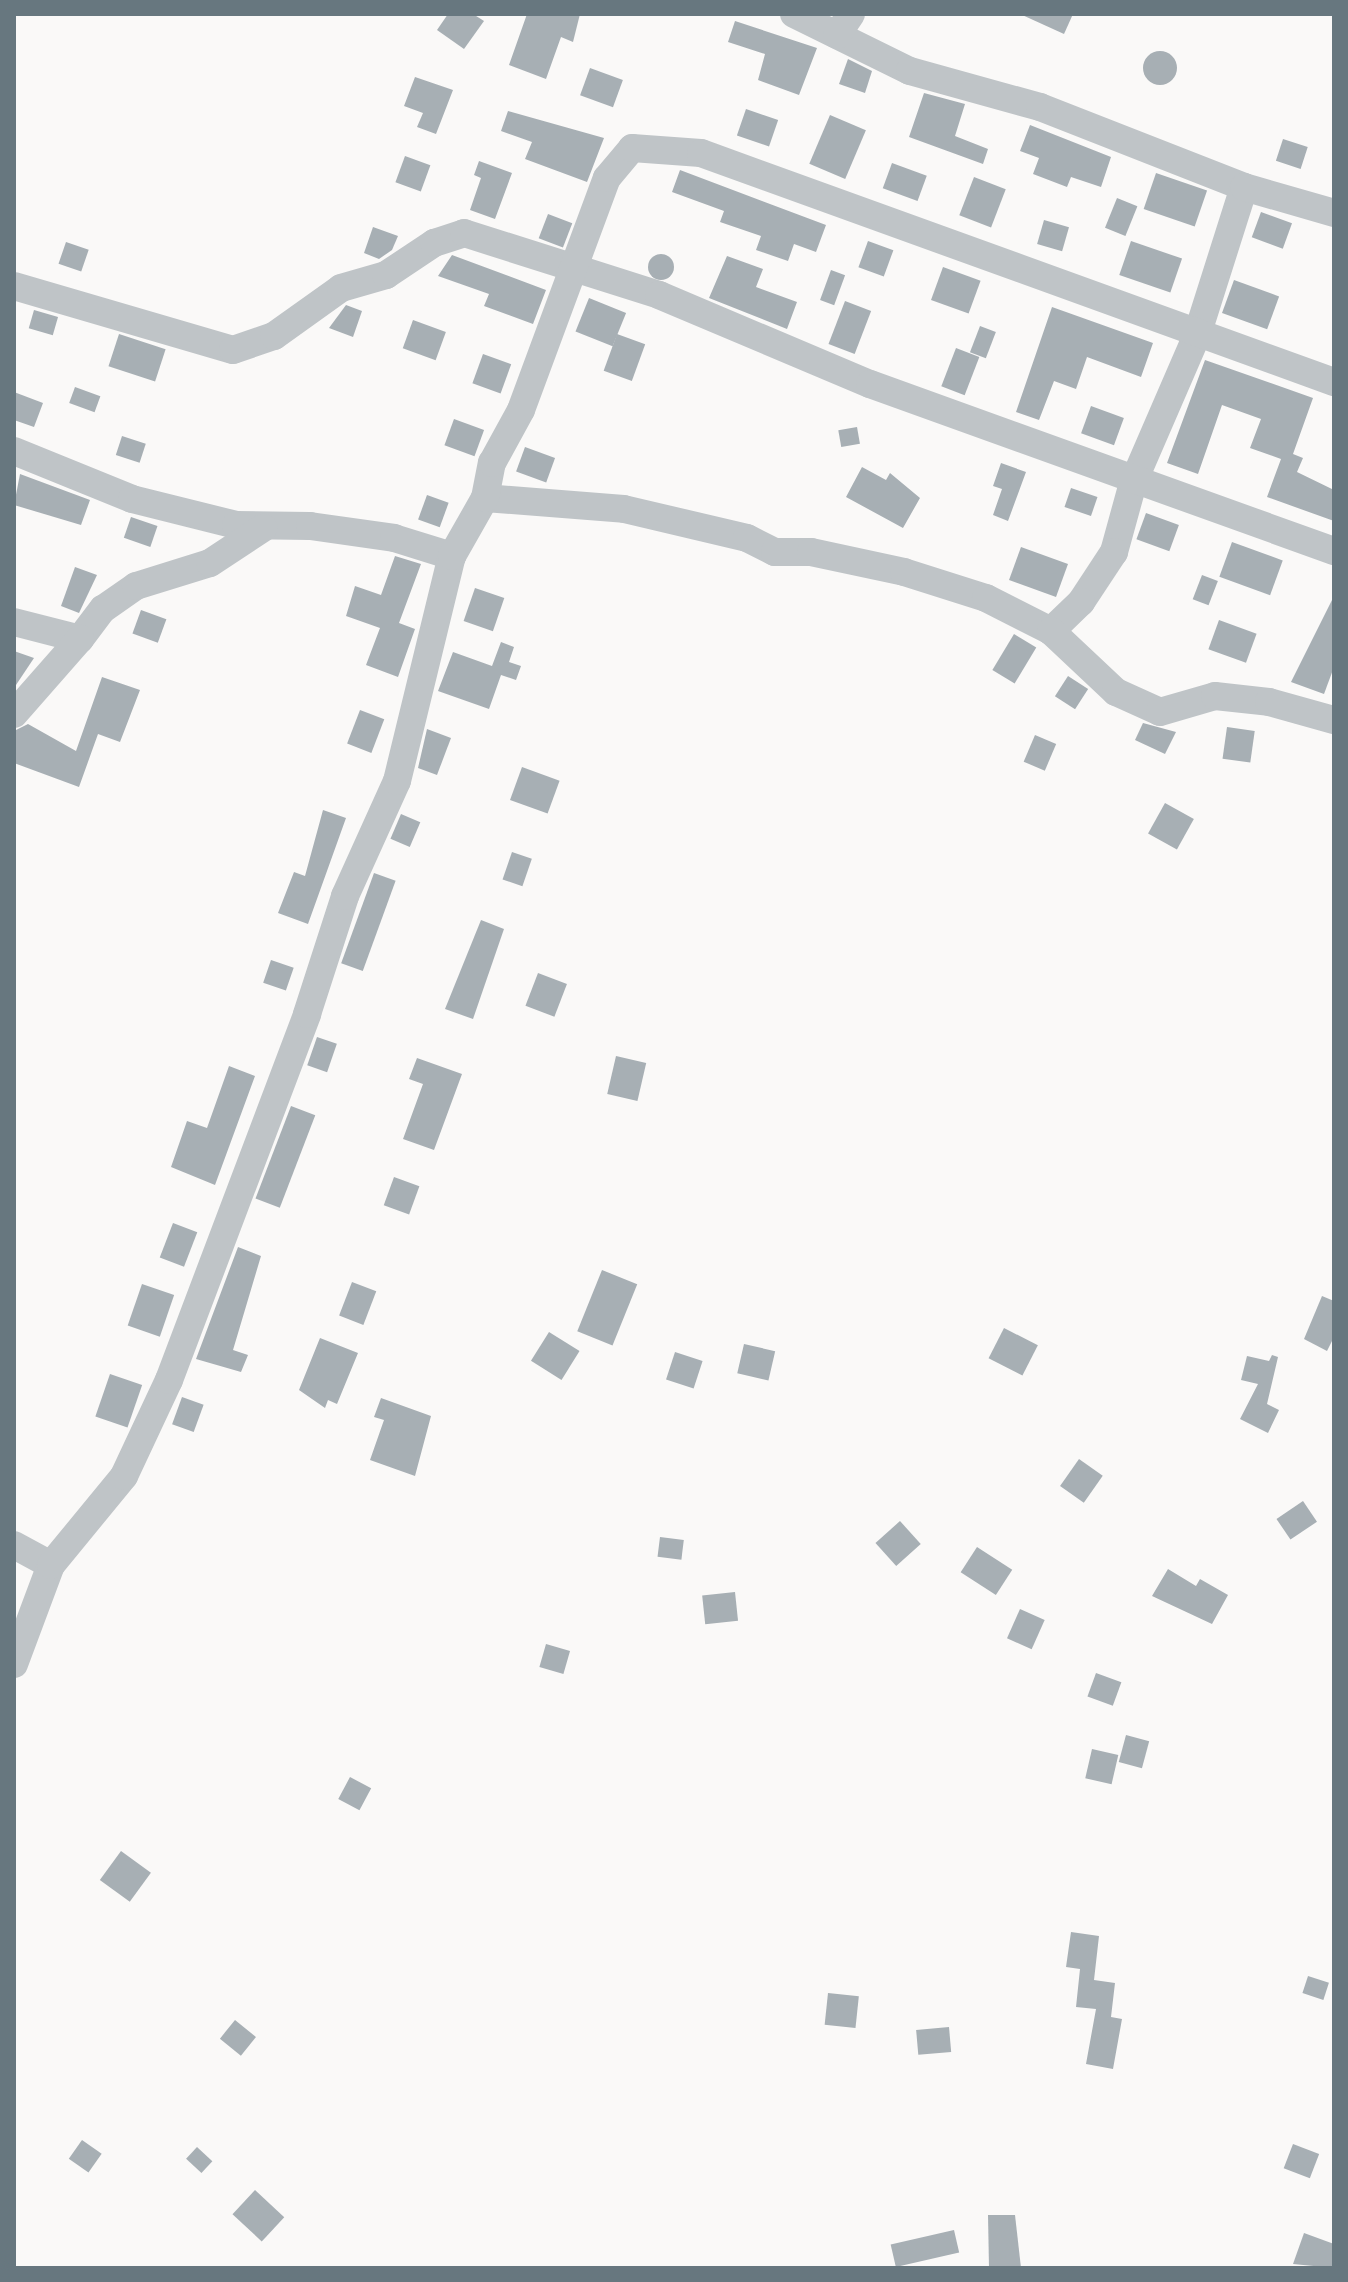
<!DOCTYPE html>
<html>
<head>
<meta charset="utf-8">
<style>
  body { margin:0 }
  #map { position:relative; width:1348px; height:2282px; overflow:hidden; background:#faf9f8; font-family:"Noto Sans",sans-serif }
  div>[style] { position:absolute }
  .building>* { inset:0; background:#a7afb4; transform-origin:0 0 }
  .round { border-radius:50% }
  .minor>* { height:28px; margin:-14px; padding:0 14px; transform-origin:14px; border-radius:14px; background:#bfc4c7 }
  span { translate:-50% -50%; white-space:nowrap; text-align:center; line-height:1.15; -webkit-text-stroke:8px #fff; paint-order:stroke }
  .frame { position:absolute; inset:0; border:16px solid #67777f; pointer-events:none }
</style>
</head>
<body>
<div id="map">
  <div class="building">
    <div style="clip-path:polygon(448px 14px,473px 14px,484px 21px,464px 49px,437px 30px)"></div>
    <div style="clip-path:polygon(527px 14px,580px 14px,573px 42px,561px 37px,546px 79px,509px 65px)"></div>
    <div style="clip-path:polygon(1020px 14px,1073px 14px,1064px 34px)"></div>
    <div style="clip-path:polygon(735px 21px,817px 48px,799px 95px,758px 80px,765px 54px,728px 42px)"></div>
    <div class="round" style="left:1143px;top:51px;width:34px;height:34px"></div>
    <div style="clip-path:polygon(848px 59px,872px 71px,865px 93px,839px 84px)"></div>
    <div style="left:590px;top:68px;width:35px;height:29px;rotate:20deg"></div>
    <div style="clip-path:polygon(415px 77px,453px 90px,436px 134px,417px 127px,423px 113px,404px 106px)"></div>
    <div style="clip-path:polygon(924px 93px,965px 104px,955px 136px,988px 149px,983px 164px,909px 137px)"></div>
    <div style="left:746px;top:109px;width:34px;height:28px;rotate:19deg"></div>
    <div style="clip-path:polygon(508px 111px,604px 138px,587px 182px,525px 159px,532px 142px,501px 131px)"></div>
    <div style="left:830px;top:115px;width:39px;height:53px;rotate:23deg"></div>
    <div style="clip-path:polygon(1030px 125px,1111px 157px,1101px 187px,1071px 177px,1067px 187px,1033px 174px,1039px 158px,1020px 151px)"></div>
    <div style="left:1283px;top:139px;width:26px;height:23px;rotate:18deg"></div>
    <div style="left:405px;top:156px;width:27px;height:28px;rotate:20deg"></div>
    <div style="clip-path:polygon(479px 161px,512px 173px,495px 219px,470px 210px,481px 178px,474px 175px)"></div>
    <div style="left:892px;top:163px;width:37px;height:27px;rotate:20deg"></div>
    <div style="clip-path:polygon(680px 170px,826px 225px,816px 252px,794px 244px,788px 261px,756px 250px,761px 236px,720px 222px,724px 211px,672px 192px)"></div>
    <div style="left:1156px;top:173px;width:54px;height:38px;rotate:19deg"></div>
    <div style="left:974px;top:177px;width:34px;height:41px;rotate:21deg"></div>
    <div style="left:1117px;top:198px;width:22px;height:32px;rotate:22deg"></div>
    <div style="left:1261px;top:212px;width:33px;height:27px;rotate:20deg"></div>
    <div style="left:548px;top:214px;width:26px;height:26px;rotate:21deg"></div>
    <div style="left:1044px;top:220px;width:26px;height:25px;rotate:16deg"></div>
    <div style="clip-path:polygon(373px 227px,398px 236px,392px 250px,379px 259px,364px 253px)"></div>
    <div style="left:868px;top:241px;width:27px;height:28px;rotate:20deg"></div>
    <div style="left:1131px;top:241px;width:54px;height:36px;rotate:19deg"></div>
    <div style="left:66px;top:242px;width:24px;height:23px;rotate:19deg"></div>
    <div class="round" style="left:648px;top:254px;width:26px;height:26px"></div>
    <div style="clip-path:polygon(452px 255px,546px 290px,533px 324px,484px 306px,489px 294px,438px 276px)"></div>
    <div style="clip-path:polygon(727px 256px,763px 269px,756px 287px,797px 302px,787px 329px,709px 298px)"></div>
    <div style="left:943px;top:267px;width:40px;height:35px;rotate:20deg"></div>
    <div style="left:831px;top:270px;width:15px;height:32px;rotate:20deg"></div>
    <div style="left:1234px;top:280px;width:48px;height:35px;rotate:20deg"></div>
    <div style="left:589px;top:298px;width:40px;height:36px;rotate:22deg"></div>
    <div style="left:845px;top:301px;width:28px;height:46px;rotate:21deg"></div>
    <div style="clip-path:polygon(346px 305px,362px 311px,353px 337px,329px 328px)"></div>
    <div style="clip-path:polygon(1052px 307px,1153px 343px,1141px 377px,1087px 357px,1076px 389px,1054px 381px,1039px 420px,1016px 412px)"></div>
    <div style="left:34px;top:310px;width:25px;height:19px;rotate:16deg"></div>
    <div style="left:413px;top:320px;width:35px;height:30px;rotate:20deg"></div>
    <div style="left:980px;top:326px;width:17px;height:28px;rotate:21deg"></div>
    <div style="left:119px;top:334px;width:49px;height:34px;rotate:18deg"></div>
    <div style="left:617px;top:334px;width:30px;height:39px;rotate:20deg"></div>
    <div style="left:956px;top:348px;width:25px;height:41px;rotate:21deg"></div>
    <div style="left:483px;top:354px;width:30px;height:31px;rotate:20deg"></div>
    <div style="clip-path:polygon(1205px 360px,1313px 398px,1293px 454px,1303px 458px,1297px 472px,1334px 490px,1334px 521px,1267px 497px,1281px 459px,1250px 448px,1261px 419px,1222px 405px,1198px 474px,1167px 463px)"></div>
    <div style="left:75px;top:387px;width:27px;height:17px;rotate:20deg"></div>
    <div style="clip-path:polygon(14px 392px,43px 403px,34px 427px,14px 420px)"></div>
    <div style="left:1091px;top:406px;width:35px;height:29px;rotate:20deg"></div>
    <div style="left:454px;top:419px;width:32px;height:28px;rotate:20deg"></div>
    <div style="left:857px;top:427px;width:17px;height:19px;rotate:80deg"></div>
    <div style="left:122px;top:436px;width:25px;height:20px;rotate:18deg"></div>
    <div style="left:525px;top:447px;width:32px;height:26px;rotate:20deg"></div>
    <div style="clip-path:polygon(1001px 463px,1026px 472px,1008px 521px,993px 515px,1002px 489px,993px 486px)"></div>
    <div style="clip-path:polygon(862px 467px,886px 480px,890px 473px,920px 498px,903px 528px,846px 497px)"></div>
    <div style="clip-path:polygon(20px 474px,90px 500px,81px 525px,14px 505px)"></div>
    <div style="left:1071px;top:488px;width:28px;height:20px;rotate:19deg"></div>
    <div style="left:427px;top:495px;width:23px;height:26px;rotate:20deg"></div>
    <div style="left:1146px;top:513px;width:35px;height:28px;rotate:20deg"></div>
    <div style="left:131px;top:517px;width:28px;height:22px;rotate:19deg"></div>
    <div style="left:1232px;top:542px;width:54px;height:37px;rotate:20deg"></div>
    <div style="left:1021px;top:547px;width:50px;height:35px;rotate:20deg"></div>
    <div style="clip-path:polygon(395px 556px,421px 564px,399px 623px,415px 629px,398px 677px,366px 665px,380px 628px,346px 616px,355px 586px,381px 595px)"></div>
    <div style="clip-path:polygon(75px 567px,97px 575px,79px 613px,61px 606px)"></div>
    <div style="left:1202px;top:575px;width:17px;height:26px;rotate:21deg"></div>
    <div style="left:475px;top:588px;width:31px;height:35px;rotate:19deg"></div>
    <div style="clip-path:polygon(1334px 596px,1334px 667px,1324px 694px,1291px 682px)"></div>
    <div style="left:141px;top:610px;width:27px;height:25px;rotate:20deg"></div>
    <div style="left:1219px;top:620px;width:40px;height:31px;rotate:20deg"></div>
    <div style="left:1014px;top:634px;width:26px;height:42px;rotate:31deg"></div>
    <div style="clip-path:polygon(501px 642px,514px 647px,509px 662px,521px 666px,516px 680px,501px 675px,489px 709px,438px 691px,453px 652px,492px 666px)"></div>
    <div style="clip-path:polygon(14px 651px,34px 658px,14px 688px)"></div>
    <div style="left:1068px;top:676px;width:24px;height:24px;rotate:33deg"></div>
    <div style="clip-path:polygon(102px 677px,140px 690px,120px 742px,98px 734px,79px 787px,14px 763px,14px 731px,28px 724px,76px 751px)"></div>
    <div style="left:360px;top:710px;width:26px;height:36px;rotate:21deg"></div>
    <div style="clip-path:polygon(1143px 723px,1176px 732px,1165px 754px,1135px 740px)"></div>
    <div style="left:1227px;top:727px;width:28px;height:32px;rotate:8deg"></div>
    <div style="clip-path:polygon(427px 729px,451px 738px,437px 775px,418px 768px)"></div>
    <div style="left:1035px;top:735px;width:23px;height:29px;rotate:23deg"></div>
    <div style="left:522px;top:767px;width:40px;height:35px;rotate:20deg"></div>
    <div style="left:1165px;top:803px;width:33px;height:35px;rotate:29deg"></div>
    <div style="clip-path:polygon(323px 810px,346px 818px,308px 924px,278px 913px,294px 872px,305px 876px)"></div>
    <div style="left:401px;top:814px;width:21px;height:27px;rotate:23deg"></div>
    <div style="left:512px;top:852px;width:21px;height:29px;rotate:19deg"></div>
    <div style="left:374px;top:873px;width:23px;height:96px;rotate:20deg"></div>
    <div style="clip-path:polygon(481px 920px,504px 929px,473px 1019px,445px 1009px)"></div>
    <div style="left:271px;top:960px;width:24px;height:24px;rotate:19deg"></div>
    <div style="left:538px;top:973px;width:31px;height:35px;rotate:21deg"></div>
    <div style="left:317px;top:1037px;width:21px;height:30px;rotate:19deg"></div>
    <div style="left:616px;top:1056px;width:31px;height:39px;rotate:13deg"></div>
    <div style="clip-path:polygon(417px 1058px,462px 1074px,434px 1150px,403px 1139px,423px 1084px,409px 1079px)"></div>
    <div style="clip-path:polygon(229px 1066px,255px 1076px,215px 1185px,171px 1167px,187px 1121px,207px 1128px)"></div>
    <div style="left:291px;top:1106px;width:26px;height:99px;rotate:21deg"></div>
    <div style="left:394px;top:1177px;width:27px;height:30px;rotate:20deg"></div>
    <div style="left:173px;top:1223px;width:26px;height:37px;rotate:21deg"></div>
    <div style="clip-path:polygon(238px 1247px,261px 1256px,233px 1350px,248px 1355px,241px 1372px,196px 1359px)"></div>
    <div style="left:602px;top:1270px;width:38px;height:66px;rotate:22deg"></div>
    <div style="left:352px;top:1282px;width:26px;height:36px;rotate:21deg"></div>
    <div style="left:142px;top:1284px;width:34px;height:44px;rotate:19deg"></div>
    <div style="clip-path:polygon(1322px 1296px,1334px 1301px,1334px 1337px,1327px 1351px,1304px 1339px)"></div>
    <div style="left:1004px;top:1328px;width:38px;height:34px;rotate:27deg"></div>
    <div style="left:549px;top:1332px;width:36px;height:34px;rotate:32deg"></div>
    <div style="clip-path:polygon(320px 1338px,358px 1353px,337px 1404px,328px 1400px,325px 1408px,299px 1390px)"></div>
    <div style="left:744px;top:1344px;width:32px;height:30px;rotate:13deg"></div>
    <div style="left:675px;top:1352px;width:29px;height:29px;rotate:18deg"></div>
    <div style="clip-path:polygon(1272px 1355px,1278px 1357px,1267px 1404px,1279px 1410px,1268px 1433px,1240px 1419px,1258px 1384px,1241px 1380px,1247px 1356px,1269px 1361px)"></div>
    <div style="left:110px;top:1374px;width:34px;height:45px;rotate:19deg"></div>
    <div style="left:182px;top:1397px;width:23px;height:29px;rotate:20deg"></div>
    <div style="clip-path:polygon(381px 1398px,431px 1416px,415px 1476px,370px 1460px,384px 1420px,374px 1417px)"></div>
    <div style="left:1079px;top:1459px;width:29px;height:33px;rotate:35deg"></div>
    <div style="left:1303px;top:1501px;width:25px;height:32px;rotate:56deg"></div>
    <div style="left:900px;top:1521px;width:31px;height:33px;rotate:48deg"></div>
    <div style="left:660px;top:1537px;width:24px;height:20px;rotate:7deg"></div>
    <div style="left:977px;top:1547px;width:42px;height:30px;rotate:33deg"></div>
    <div style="clip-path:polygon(1168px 1569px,1196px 1586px,1200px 1579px,1228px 1595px,1212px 1624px,1152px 1596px)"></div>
    <div style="left:735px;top:1592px;width:29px;height:33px;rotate:84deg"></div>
    <div style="left:1020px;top:1609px;width:27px;height:32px;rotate:24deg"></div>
    <div style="left:546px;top:1644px;width:25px;height:24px;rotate:16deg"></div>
    <div style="left:1096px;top:1673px;width:27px;height:25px;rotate:20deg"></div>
    <div style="left:1126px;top:1735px;width:24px;height:28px;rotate:15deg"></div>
    <div style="left:1092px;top:1749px;width:27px;height:30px;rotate:13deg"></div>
    <div style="left:350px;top:1777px;width:24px;height:25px;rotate:28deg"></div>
    <div style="left:121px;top:1851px;width:37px;height:36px;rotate:36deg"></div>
    <div style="clip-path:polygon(1071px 1932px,1099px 1936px,1094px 1980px,1115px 1983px,1111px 2017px,1122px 2019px,1113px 2069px,1086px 2064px,1096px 2009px,1076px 2007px,1080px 1969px,1066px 1967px)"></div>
    <div style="left:1308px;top:1976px;width:22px;height:18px;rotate:18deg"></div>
    <div style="left:828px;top:1993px;width:31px;height:32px;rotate:6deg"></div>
    <div style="left:235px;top:2020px;width:27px;height:24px;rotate:39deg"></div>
    <div style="left:949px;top:2027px;width:25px;height:33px;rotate:85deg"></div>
    <div style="left:82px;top:2140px;width:24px;height:23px;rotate:35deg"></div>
    <div style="left:1293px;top:2144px;width:28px;height:26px;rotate:21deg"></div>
    <div style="left:197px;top:2147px;width:21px;height:16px;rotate:43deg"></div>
    <div style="left:255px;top:2190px;width:40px;height:33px;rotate:43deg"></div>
    <div style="clip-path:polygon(988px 2215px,1015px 2215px,1021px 2268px,989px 2268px)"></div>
    <div style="left:954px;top:2230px;width:23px;height:65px;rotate:77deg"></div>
    <div style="clip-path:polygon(1304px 2233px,1334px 2244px,1334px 2268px,1293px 2264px)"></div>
  </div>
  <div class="minor">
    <div style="left:794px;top:14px;width:129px;rotate:26.2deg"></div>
    <div style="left:910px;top:71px;width:135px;rotate:15.5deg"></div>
    <div style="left:1040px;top:107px;width:219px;rotate:21.4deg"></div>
    <div style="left:1244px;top:187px;width:155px;rotate:107.6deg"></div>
    <div style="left:1197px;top:335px;width:161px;rotate:113.4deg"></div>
    <div style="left:1133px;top:483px;width:72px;rotate:105.4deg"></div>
    <div style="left:1114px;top:552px;width:60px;rotate:123.4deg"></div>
    <div style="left:1081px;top:602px;width:42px;rotate:136deg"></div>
    <div style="left:837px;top:35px;width:25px;rotate:-56deg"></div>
    <div style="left:1244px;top:187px;width:94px;rotate:16.1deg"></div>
    <div style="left:14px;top:286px;width:228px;rotate:16.3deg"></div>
    <div style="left:233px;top:350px;width:43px;rotate:-18.9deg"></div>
    <div style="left:274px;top:336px;width:82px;rotate:-35.6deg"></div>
    <div style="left:341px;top:288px;width:47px;rotate:-16.1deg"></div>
    <div style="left:386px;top:275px;width:58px;rotate:-33.7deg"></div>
    <div style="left:434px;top:243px;width:32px;rotate:-18deg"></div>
    <div style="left:464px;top:233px;width:205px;rotate:17.6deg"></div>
    <div style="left:659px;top:295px;width:229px;rotate:22.9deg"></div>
    <div style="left:870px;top:384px;width:493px;rotate:19.8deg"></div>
    <div style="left:14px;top:451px;width:127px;rotate:22.1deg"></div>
    <div style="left:132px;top:499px;width:107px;rotate:14deg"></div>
    <div style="left:236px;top:525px;width:74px;rotate:0.8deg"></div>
    <div style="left:310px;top:526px;width:85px;rotate:8.1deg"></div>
    <div style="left:394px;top:538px;width:61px;rotate:17.2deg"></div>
    <div style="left:485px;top:498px;width:139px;rotate:4.5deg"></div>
    <div style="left:624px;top:509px;width:126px;rotate:13.3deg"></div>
    <div style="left:747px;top:538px;width:31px;rotate:27deg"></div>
    <div style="left:775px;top:552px;width:36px"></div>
    <div style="left:811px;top:552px;width:95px;rotate:12.1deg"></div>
    <div style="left:904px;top:572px;width:86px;rotate:17.6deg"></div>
    <div style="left:986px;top:598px;width:73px;rotate:26.9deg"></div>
    <div style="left:1051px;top:631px;width:89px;rotate:43.2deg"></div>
    <div style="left:1116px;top:692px;width:48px;rotate:24.4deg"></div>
    <div style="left:1160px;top:712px;width:57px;rotate:-16.2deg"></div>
    <div style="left:1215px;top:696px;width:54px;rotate:6.3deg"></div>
    <div style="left:1269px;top:702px;width:67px;rotate:15.5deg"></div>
    <div style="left:14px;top:622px;width:68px;rotate:14.4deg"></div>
    <div style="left:80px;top:639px;width:38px;rotate:-53deg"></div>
    <div style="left:103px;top:609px;width:40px;rotate:-34.9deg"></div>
    <div style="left:136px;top:586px;width:77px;rotate:-17.3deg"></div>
    <div style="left:210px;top:563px;width:64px;rotate:-33.4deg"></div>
    <div style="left:14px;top:714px;width:100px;rotate:-48.7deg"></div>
    <div style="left:14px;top:1545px;width:42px;rotate:28.4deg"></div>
    <div style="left:14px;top:1664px;width:106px;rotate:-69.5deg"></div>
    <div style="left:51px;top:1565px;width:115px;rotate:-50.6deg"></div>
    <div style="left:124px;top:1476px;width:106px;rotate:-64.9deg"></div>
    <div style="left:169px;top:1380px;width:391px;rotate:-69.3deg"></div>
    <div style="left:307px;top:1014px;width:124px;rotate:-72.1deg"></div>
    <div style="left:345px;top:896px;width:126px;rotate:-65.7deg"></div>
    <div style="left:397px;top:781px;width:232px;rotate:-76.3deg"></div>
    <div style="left:452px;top:556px;width:67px;rotate:-60.4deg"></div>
    <div style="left:485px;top:498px;width:36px;rotate:-79deg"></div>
    <div style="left:492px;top:463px;width:60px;rotate:-61.3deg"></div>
    <div style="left:521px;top:410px;width:247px;rotate:-69.7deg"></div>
    <div style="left:607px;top:178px;width:39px;rotate:-50deg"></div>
    <div style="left:632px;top:148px;width:69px;rotate:4.1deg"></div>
    <div style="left:701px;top:153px;width:673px;rotate:19.89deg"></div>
  </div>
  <div class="frame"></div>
</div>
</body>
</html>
